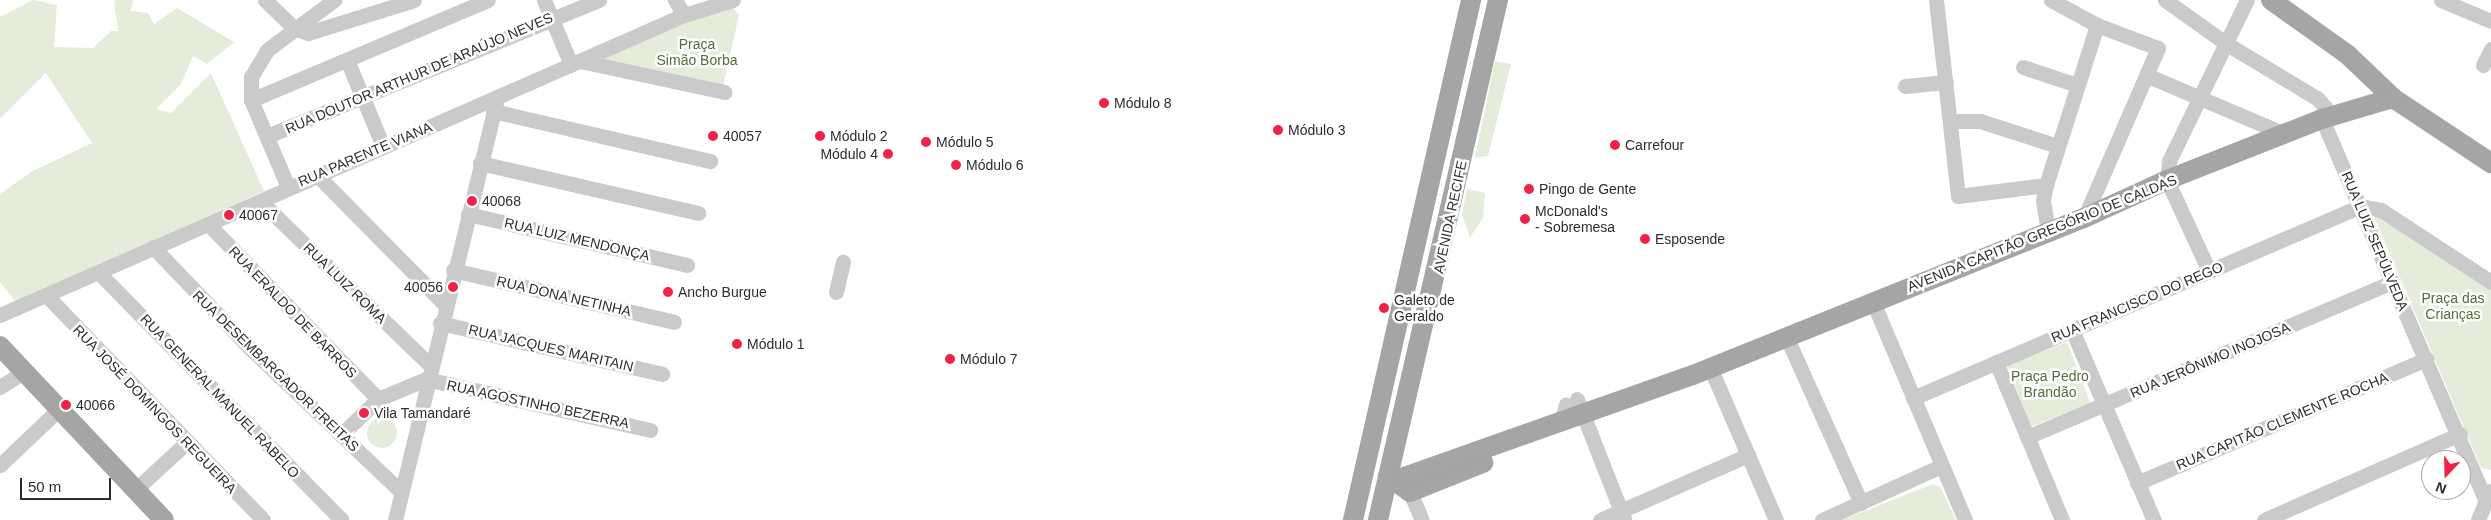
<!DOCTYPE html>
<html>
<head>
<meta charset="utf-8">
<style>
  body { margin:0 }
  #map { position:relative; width:2491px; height:520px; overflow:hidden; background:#fff; font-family:Arial,sans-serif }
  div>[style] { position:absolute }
  .green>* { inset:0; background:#e5ecd9; transform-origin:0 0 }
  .round { border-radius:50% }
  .minor>* { height:15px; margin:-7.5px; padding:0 7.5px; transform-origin:7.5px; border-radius:7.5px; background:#cacaca }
  .major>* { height:20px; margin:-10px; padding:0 10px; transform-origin:10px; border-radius:10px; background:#a5a5a5 }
  .dots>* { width:14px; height:14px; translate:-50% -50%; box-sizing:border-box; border:2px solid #fff; border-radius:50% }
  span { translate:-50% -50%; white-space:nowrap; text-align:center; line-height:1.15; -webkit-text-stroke:5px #fff; paint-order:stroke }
  .park-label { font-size:14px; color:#556b38 }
  .street-label { font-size:14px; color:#2d2d2d }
  .poi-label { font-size:14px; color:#2d2d2d }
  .left { translate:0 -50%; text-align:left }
  .right { translate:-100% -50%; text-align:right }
  .north { position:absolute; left:2421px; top:450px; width:50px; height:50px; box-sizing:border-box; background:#fff; border:1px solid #ababab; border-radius:50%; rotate:201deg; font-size:14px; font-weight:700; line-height:20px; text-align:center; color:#2d2d2d }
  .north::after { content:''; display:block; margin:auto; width:18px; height:22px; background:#ef2348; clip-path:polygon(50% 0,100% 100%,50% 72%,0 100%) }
  .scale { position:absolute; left:20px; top:478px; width:91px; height:22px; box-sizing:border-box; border:2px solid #2d2d2d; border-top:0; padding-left:6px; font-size:15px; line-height:18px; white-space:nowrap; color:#2d2d2d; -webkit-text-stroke:4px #fff; paint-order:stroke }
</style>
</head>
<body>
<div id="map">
  <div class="green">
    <div style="clip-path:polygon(33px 0,57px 5px,54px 47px,93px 48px,111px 31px,118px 31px,114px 1px,117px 0,133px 0,131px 11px,148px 13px,154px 24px,177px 8px,234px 42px,207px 64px,193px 56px,181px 84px,156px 109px,171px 113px,211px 73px,264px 191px,16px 302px,0 282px,0 194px,31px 172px,92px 143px,46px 73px,0 119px,0 17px)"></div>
    <div style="clip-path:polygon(732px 6px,739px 15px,723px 87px,604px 61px,605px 57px,707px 12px)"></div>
    <div style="clip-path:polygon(1495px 61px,1511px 64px,1488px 156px,1475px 158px)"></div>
    <div style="clip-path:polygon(1467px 189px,1485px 193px,1483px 218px,1470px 238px,1462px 215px)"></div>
    <div style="clip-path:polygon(2370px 207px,2491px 286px,2491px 470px,2481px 468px)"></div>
    <div style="left:2067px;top:342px;width:66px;height:64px;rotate:69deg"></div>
    <div class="round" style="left:367px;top:418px;width:30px;height:30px"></div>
    <div style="clip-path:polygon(1933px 484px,1940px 487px,1956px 520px,1842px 520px)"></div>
  </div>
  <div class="minor">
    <div style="left:265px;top:0;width:40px;rotate:44deg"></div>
    <div style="left:294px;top:28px;width:15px;rotate:20deg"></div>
    <div style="left:308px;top:33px;width:111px;rotate:-17.3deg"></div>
    <div style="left:544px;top:0;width:70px;rotate:67.4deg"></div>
    <div style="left:675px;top:0;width:17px;rotate:59deg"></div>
    <div style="left:1936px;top:0;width:197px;rotate:83.6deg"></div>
    <div style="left:1958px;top:196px;width:89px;rotate:-7.1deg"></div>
    <div style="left:2051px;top:0;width:52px;rotate:28.5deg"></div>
    <div style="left:2097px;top:25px;width:65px;rotate:20.7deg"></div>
    <div style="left:2158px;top:48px;width:185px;rotate:113.5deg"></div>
    <div style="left:2165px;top:0;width:76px;rotate:35.4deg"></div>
    <div style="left:2227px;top:44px;width:106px;rotate:31.1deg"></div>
    <div style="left:2318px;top:99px;width:23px;rotate:49deg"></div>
    <div style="left:2441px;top:0;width:54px;rotate:22.8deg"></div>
    <div style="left:347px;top:60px;width:93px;rotate:67.3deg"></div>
    <div style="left:580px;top:61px;width:148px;rotate:12.1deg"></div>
    <div style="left:2483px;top:65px;width:18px;rotate:-63deg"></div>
    <div style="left:2023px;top:67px;width:57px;rotate:18.4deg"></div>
    <div style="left:2146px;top:75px;width:151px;rotate:23deg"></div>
    <div style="left:1905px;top:86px;width:41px;rotate:-5.6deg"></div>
    <div style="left:251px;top:100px;width:257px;rotate:-22.9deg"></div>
    <div style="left:493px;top:111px;width:223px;rotate:13deg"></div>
    <div style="left:2322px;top:119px;width:416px;rotate:66.8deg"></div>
    <div style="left:1951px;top:121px;width:29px"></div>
    <div style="left:1980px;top:121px;width:82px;rotate:17.8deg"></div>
    <div style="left:267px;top:136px;width:359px;rotate:-22.3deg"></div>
    <div style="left:480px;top:163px;width:224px;rotate:12.9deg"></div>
    <div style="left:317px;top:175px;width:182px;rotate:45.4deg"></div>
    <div style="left:288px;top:187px;width:95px;rotate:-113deg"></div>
    <div style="left:251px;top:100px;width:23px;rotate:-90deg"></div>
    <div style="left:251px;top:77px;width:31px;rotate:-59deg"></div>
    <div style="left:267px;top:50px;width:84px;rotate:-36.7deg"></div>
    <div style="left:260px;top:201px;width:236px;rotate:44deg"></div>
    <div style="left:468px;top:214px;width:225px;rotate:13.1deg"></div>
    <div style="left:208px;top:224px;width:244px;rotate:45.8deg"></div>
    <div style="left:2048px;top:232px;width:32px;rotate:-99deg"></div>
    <div style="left:2043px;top:200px;width:15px;rotate:-79deg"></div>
    <div style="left:2046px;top:185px;width:168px;rotate:-72.3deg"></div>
    <div style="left:153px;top:247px;width:140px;rotate:46.2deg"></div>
    <div style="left:250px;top:348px;width:209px;rotate:43.6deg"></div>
    <div style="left:453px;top:270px;width:227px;rotate:13.2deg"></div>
    <div style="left:2209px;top:271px;width:100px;rotate:-114.8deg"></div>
    <div style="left:2167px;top:180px;width:19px;rotate:-84deg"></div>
    <div style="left:2169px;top:161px;width:179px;rotate:-64.2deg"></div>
    <div style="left:99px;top:273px;width:346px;rotate:45.5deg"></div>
    <div style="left:836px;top:292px;width:31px;rotate:-77deg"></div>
    <div style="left:47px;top:296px;width:311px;rotate:46deg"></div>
    <div style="left:1873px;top:302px;width:237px;rotate:67.1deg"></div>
    <div style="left:0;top:315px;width:747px;rotate:-23.68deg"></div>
    <div style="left:684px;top:15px;width:51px;rotate:-17deg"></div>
    <div style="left:440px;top:323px;width:228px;rotate:12.9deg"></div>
    <div style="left:2072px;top:330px;width:207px;rotate:66.7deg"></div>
    <div style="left:1786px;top:336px;width:183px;rotate:65.8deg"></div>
    <div style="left:1996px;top:362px;width:171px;rotate:67.3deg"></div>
    <div style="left:1710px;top:367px;width:167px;rotate:66.7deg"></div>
    <div style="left:0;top:387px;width:27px;rotate:-33deg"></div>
    <div style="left:1913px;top:398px;width:487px;rotate:-23.2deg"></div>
    <div style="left:2361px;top:206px;width:20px;rotate:11deg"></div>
    <div style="left:2381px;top:210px;width:131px;rotate:33.2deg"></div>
    <div style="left:1577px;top:399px;width:129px;rotate:68.6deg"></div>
    <div style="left:1562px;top:420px;width:16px;rotate:-76deg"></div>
    <div style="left:341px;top:435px;width:52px;rotate:-44.2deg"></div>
    <div style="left:378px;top:399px;width:52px;rotate:-22.6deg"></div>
    <div style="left:426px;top:379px;width:230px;rotate:12.8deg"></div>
    <div style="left:2027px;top:437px;width:397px;rotate:-23deg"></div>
    <div style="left:0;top:465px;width:81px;rotate:-43.5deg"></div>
    <div style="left:2137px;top:483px;width:315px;rotate:-23.2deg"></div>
    <div style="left:135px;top:490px;width:69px;rotate:-42.7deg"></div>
    <div style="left:1410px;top:492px;width:30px;rotate:67deg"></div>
    <div style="left:395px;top:520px;width:435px;rotate:-76.4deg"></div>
    <div style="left:1600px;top:520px;width:162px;rotate:-23.7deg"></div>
    <div style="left:1822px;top:520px;width:131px;rotate:-24.4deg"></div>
    <div style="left:2264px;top:520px;width:214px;rotate:-23.7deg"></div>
    <div style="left:2478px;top:520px;width:31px;rotate:-68deg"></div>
  </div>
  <div class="major">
    <div style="left:2271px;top:0;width:95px;rotate:35.5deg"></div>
    <div style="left:2348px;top:55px;width:62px;rotate:43.7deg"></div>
    <div style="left:2393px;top:98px;width:118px;rotate:33.6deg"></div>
    <div style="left:0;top:346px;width:239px;rotate:46.7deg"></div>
    <div style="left:1388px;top:476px;width:27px;rotate:36deg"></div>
    <div style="left:1410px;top:492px;width:79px;rotate:-21.7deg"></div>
    <div style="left:1396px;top:480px;width:315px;rotate:-19.5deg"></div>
    <div style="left:1693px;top:375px;width:421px;rotate:-21.9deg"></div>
    <div style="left:2084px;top:218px;width:91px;rotate:-24.6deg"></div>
    <div style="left:2167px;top:180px;width:167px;rotate:-21.5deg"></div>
    <div style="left:2322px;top:119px;width:74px;rotate:-16.5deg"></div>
    <div style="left:1353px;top:520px;width:533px;rotate:-77.21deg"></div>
    <div style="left:1378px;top:520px;width:534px;rotate:-77.01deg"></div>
  </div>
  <div class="dots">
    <div style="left:1104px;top:103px;background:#ef2348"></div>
    <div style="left:1278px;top:130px;background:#ef2348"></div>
    <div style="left:713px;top:136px;background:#ef2348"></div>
    <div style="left:820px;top:136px;background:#ef2348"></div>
    <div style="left:926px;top:142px;background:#ef2348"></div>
    <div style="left:1615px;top:145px;background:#ef2348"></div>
    <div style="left:888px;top:154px;background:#ef2348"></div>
    <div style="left:956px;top:165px;background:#ef2348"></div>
    <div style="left:1529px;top:189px;background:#ef2348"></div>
    <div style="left:472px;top:201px;background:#ef2348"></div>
    <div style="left:229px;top:215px;background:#ef2348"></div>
    <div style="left:1525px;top:219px;background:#ef2348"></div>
    <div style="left:1645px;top:239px;background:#ef2348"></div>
    <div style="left:453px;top:287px;background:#ef2348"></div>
    <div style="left:668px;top:292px;background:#ef2348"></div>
    <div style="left:1384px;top:308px;background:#ef2348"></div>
    <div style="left:737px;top:344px;background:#ef2348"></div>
    <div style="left:950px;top:359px;background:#ef2348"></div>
    <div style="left:66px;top:405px;background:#ef2348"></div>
    <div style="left:364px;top:413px;background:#ef2348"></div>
  </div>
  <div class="park-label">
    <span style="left:697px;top:52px">Praça<br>Simão Borba</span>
    <span style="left:2453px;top:306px">Praça das<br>Crianças</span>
    <span style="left:2050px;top:384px">Praça Pedro<br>Brandão</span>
  </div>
  <div class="street-label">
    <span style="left:419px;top:73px;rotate:-23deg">RUA DOUTOR ARTHUR DE ARAÚJO NEVES</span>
    <span style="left:365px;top:154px;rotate:-23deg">RUA PARENTE VIANA</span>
    <span style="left:1450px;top:217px;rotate:-78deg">AVENIDA RECIFE</span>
    <span style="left:2042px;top:233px;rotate:-22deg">AVENIDA CAPITÃO GREGÓRIO DE CALDAS</span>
    <span style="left:577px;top:239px;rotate:13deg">RUA LUIZ MENDONÇA</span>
    <span style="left:2375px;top:241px;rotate:67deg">RUA LUIZ SEPÚLVEDA</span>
    <span style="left:345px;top:283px;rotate:44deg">RUA LUIZ ROMA</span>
    <span style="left:564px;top:296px;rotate:13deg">RUA DONA NETINHA</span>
    <span style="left:2137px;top:302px;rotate:-23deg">RUA FRANCISCO DO REGO</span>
    <span style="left:293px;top:312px;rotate:46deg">RUA ERALDO DE BARROS</span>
    <span style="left:551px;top:348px;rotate:13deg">RUA JACQUES MARITAIN</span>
    <span style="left:2210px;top:360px;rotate:-23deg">RUA JERÔNIMO INOJOSA</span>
    <span style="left:276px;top:371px;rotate:44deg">RUA DESEMBARGADOR FREITAS</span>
    <span style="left:220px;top:396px;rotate:46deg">RUA GENERAL MANUEL RABELO</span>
    <span style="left:538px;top:404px;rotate:12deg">RUA AGOSTINHO BEZERRA</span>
    <span style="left:155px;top:409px;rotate:46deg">RUA JOSÉ DOMINGOS REGUEIRA</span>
    <span style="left:2282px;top:421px;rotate:-23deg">RUA CAPITÃO CLEMENTE ROCHA</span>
  </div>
  <div class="poi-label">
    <span class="left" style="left:1114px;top:103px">Módulo 8</span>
    <span class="left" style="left:1288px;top:130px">Módulo 3</span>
    <span class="left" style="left:723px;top:136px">40057</span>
    <span class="left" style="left:830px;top:136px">Módulo 2</span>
    <span class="left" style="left:936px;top:142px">Módulo 5</span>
    <span class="left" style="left:1625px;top:145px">Carrefour</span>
    <span class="right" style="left:878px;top:154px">Módulo 4</span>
    <span class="left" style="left:966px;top:165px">Módulo 6</span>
    <span class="left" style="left:1539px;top:189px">Pingo de Gente</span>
    <span class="left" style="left:482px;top:201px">40068</span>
    <span class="left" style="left:1535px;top:219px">McDonald's<br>- Sobremesa</span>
    <span class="left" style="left:239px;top:215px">40067</span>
    <span class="left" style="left:1655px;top:239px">Esposende</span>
    <span class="right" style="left:443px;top:287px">40056</span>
    <span class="left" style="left:678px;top:292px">Ancho Burgue</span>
    <span class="left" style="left:1394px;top:308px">Galeto de<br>Geraldo</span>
    <span class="left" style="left:747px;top:344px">Módulo 1</span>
    <span class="left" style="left:960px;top:359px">Módulo 7</span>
    <span class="left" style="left:76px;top:405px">40066</span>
    <span class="left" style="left:374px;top:413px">Vila Tamandaré</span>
  </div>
  <div class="north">N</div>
  <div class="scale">50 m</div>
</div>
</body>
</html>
